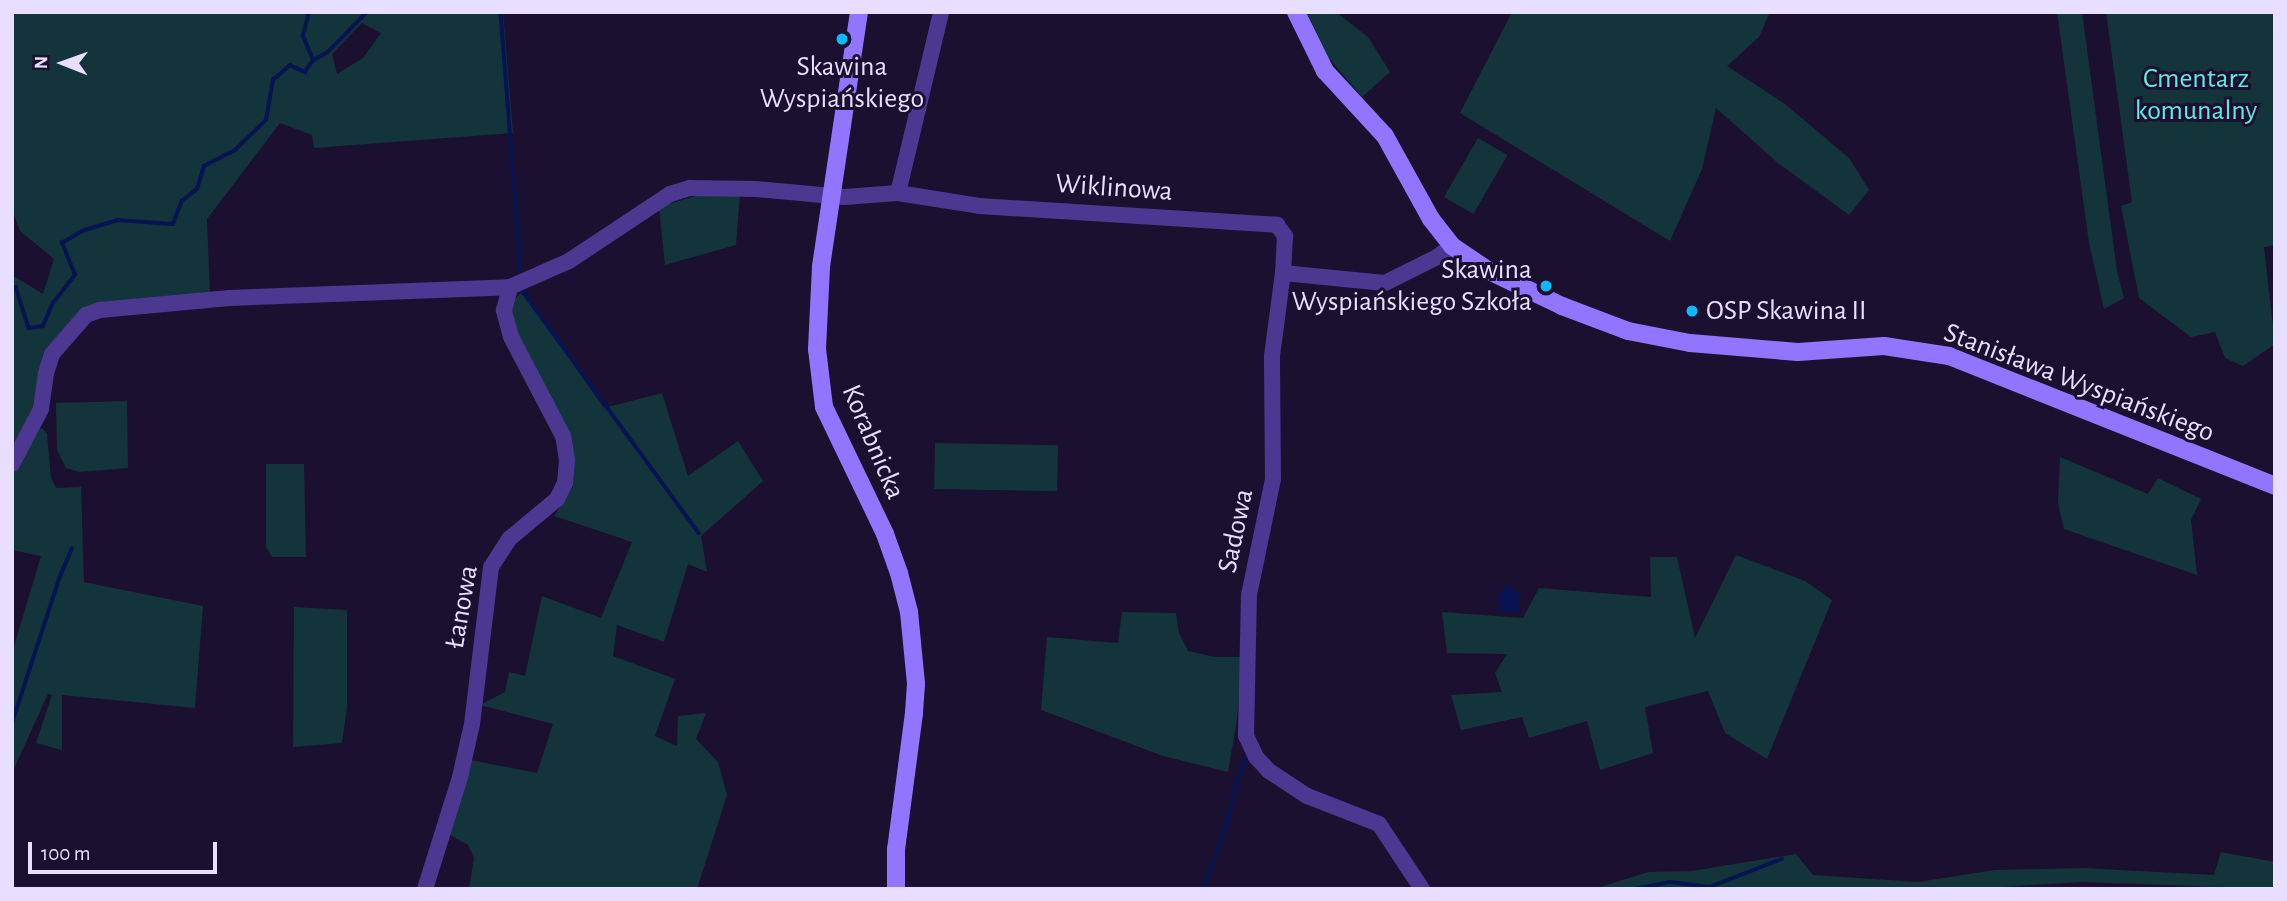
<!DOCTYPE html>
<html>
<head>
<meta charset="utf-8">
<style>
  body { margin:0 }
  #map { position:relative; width:2287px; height:901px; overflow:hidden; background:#1b102f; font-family:"Alegreya Sans",sans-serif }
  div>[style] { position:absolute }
  .green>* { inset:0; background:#13343a; transform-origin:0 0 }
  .water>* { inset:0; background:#071451 }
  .stream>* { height:3.5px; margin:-1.75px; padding:0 1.75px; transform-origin:1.75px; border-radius:1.75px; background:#071451 }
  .street>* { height:16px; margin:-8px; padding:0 8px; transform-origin:8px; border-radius:8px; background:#4c3891 }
  .secondary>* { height:18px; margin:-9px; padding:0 9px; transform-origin:9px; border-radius:9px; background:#9275ff }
  .dots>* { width:19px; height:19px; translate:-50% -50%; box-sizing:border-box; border:4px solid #1b102f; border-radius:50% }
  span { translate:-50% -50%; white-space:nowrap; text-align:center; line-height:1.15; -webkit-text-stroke:6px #1b102f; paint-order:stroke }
  .poi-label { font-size:28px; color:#e8deff }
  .right { translate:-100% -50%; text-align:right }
  .left { translate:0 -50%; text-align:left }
  .park-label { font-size:28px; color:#60e9e0 }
  .street-label { font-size:28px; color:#e8deff }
  .frame { position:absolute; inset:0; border:14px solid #e8deff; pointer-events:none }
  .north { position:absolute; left:28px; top:28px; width:70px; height:70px; -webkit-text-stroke:5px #1b102f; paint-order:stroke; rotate:271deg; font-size:19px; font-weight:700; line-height:28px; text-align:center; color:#e8deff }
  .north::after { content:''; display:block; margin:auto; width:24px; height:32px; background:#e8deff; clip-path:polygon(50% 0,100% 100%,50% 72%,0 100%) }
  .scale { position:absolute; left:28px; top:842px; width:189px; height:32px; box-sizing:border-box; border:4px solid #e8deff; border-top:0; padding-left:9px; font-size:21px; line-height:24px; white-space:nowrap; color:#e8deff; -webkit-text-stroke:5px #1b102f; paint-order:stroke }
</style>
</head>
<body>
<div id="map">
  <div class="green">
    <div style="clip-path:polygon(evenodd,12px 12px,503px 12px,513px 133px,314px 148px,312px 135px,280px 123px,207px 219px,210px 296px,107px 304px,48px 350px,37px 410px,12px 452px,12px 275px,43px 294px,54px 259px,20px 231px,12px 209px,12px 12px,362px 23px,381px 33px,363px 58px,337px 74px,332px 54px,362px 23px)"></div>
    <div style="clip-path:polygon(1307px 12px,1336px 12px,1368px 37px,1390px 72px,1362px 97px,1328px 57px)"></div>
    <div style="clip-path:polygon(1512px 12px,1770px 12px,1759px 37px,1727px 66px,1785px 104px,1849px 158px,1869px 190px,1849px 215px,1778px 163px,1716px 108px,1702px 169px,1670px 241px,1460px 113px)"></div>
    <div style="clip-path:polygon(2057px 12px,2082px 12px,2117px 271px,2124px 298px,2104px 309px,2089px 243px)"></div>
    <div style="clip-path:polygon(2106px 12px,2275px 12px,2275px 245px,2264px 247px,2275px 344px,2243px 366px,2225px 358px,2215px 332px,2191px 337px,2139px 298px,2121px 206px,2132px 202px)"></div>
    <div style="left:1478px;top:138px;width:34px;height:68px;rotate:30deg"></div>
    <div style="clip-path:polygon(740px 193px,736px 245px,665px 265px,659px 207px,699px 195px)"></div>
    <div style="clip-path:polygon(522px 292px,604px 408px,662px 393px,688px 476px,738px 441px,763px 481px,701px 536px,707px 572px,688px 564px,664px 642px,617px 625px,613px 656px,675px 679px,655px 736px,677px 746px,678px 716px,706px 713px,696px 739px,718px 762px,727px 795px,697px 889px,469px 889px,474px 858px,468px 845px,450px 835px,470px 760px,537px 773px,553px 724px,480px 705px,505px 692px,509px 672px,525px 676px,542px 596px,601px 618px,632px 542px,554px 516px,573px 487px,573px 473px,510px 314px,514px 300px)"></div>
    <div style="clip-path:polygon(127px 401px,128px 468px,79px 472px,66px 468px,57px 450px,56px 403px)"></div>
    <div style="clip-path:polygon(42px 428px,47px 434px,51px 478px,56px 488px,81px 487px,84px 582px,203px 606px,195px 708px,62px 695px,62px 750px,36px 743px,52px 695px,48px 694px,12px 773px,12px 653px,41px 556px,12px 550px,12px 474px,36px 431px)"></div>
    <div style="left:935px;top:443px;width:123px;height:46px;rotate:1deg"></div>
    <div style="clip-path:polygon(2060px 457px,2148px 494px,2158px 478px,2201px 499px,2191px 520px,2197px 575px,2064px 529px,2058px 503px)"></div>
    <div style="clip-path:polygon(266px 464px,304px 464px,306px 557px,272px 557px,266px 547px)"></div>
    <div style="clip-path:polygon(1736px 555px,1805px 581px,1832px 600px,1767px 759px,1725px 733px,1708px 691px,1645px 707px,1653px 753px,1600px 770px,1587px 721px,1529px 738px,1522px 717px,1461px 730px,1451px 695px,1502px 692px,1495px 673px,1507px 654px,1447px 653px,1442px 612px,1523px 618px,1539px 588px,1651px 597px,1650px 557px,1677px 557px,1695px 638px)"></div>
    <div style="clip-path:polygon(294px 607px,347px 610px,347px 707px,342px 743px,293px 747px)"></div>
    <div style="clip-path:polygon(1122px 612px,1176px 613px,1179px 633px,1188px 651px,1214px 657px,1242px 657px,1237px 719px,1228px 772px,1163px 756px,1041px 710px,1047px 637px,1118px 643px)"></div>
    <div style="clip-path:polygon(2221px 852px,2275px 862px,2275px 889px,2081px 882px,1968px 889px,1594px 889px,1648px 872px,1692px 871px,1796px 854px,1813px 875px,1918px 882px,1995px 870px,2083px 868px,2214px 875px)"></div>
  </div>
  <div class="water">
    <div style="clip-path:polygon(1510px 586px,1520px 595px,1520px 613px,1499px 611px,1498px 598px,1504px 587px)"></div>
  </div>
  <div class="stream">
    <div style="left:501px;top:12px;width:259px;rotate:85.6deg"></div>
    <div style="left:314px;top:60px;width:16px;rotate:-30deg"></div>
    <div style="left:328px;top:52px;width:56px;rotate:-45.7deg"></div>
    <div style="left:12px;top:288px;width:4px;rotate:-14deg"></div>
    <div style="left:16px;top:287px;width:43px;rotate:72.4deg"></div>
    <div style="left:29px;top:328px;width:14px;rotate:-8deg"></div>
    <div style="left:43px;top:326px;width:25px;rotate:-67deg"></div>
    <div style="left:53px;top:303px;width:36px;rotate:-52deg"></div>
    <div style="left:75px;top:275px;width:35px;rotate:-112deg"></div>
    <div style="left:62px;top:243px;width:23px;rotate:-31deg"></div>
    <div style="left:82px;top:231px;width:37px;rotate:-17deg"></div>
    <div style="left:117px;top:220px;width:56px;rotate:4.1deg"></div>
    <div style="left:173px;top:224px;width:25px;rotate:-69deg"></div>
    <div style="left:182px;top:201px;width:19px;rotate:-39deg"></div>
    <div style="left:197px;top:189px;width:24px;rotate:-73deg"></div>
    <div style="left:204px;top:166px;width:35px;rotate:-27deg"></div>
    <div style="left:235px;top:150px;width:43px;rotate:-44.1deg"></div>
    <div style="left:266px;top:120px;width:41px;rotate:-80.1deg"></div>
    <div style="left:273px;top:80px;width:23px;rotate:-41deg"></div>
    <div style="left:290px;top:65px;width:17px;rotate:25deg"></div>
    <div style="left:305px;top:72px;width:14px;rotate:-56deg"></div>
    <div style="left:313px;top:60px;width:26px;rotate:-113deg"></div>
    <div style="left:303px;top:36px;width:25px;rotate:-76deg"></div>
    <div style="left:524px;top:288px;width:5px;rotate:90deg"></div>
    <div style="left:524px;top:293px;width:297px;rotate:53.9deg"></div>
    <div style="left:12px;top:723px;width:151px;rotate:-71.9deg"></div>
    <div style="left:59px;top:579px;width:33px;rotate:-67deg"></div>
    <div style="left:1203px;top:889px;width:66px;rotate:-69.6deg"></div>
    <div style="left:1226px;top:827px;width:49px;rotate:-77.1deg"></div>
    <div style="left:1237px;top:779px;width:23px;rotate:-65deg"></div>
    <div style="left:1634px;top:889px;width:37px;rotate:-11deg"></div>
    <div style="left:1670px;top:882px;width:40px;rotate:7.1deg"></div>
    <div style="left:1710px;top:887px;width:77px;rotate:-21.3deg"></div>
  </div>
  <div class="street">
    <div style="left:898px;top:193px;width:82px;rotate:9.1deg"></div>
    <div style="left:979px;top:206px;width:299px;rotate:3.6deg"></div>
    <div style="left:1277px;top:225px;width:14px;rotate:54deg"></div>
    <div style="left:1285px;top:236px;width:37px;rotate:93deg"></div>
    <div style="left:12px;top:464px;width:62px;rotate:-62.2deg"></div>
    <div style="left:41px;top:409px;width:36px;rotate:-82deg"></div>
    <div style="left:46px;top:373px;width:20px;rotate:-72deg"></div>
    <div style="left:52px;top:354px;width:52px;rotate:-48.9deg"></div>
    <div style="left:86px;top:315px;width:15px;rotate:-20deg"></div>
    <div style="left:100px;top:310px;width:130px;rotate:-5.3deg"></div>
    <div style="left:229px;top:298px;width:281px;rotate:-2.2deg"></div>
    <div style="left:425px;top:889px;width:117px;rotate:-72.6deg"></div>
    <div style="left:460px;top:777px;width:54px;rotate:-77.2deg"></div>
    <div style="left:472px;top:724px;width:158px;rotate:-83.1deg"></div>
    <div style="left:491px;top:567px;width:33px;rotate:-57deg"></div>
    <div style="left:509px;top:539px;width:62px;rotate:-39.8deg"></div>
    <div style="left:557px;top:499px;width:18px;rotate:-63deg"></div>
    <div style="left:565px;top:483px;width:23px;rotate:-85deg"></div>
    <div style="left:567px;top:460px;width:24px;rotate:-99deg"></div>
    <div style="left:563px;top:436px;width:112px;rotate:-117.7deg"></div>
    <div style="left:511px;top:337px;width:28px;rotate:-105deg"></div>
    <div style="left:504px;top:310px;width:24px;rotate:-75deg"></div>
    <div style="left:510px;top:287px;width:64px;rotate:-23.8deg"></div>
    <div style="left:569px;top:261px;width:121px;rotate:-33.6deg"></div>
    <div style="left:670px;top:194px;width:21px;rotate:-17deg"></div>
    <div style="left:690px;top:188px;width:66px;rotate:0.9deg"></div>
    <div style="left:756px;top:189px;width:88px;rotate:5.2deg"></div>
    <div style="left:844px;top:197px;width:54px;rotate:-4.2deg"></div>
    <div style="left:898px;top:193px;width:186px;rotate:-76.6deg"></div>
    <div style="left:1422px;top:889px;width:78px;rotate:-123.5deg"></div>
    <div style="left:1379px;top:824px;width:77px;rotate:-158.7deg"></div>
    <div style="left:1307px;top:796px;width:45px;rotate:-146.7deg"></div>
    <div style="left:1269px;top:771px;width:19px;rotate:-133deg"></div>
    <div style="left:1256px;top:757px;width:23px;rotate:-115deg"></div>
    <div style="left:1246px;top:736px;width:141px;rotate:-88.8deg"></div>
    <div style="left:1249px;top:595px;width:118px;rotate:-78.3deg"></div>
    <div style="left:1273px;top:479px;width:123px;rotate:-90.5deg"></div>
    <div style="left:1272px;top:356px;width:84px;rotate:-82.5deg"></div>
    <div style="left:1283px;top:273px;width:102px;rotate:5.6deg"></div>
    <div style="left:1385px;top:283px;width:58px;rotate:-26.6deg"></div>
    <div style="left:1437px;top:257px;width:19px;rotate:-36deg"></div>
  </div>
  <div class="secondary">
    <div style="left:859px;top:12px;width:258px;rotate:98.5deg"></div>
    <div style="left:821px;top:267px;width:82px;rotate:92.8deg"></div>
    <div style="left:817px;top:349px;width:58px;rotate:83.1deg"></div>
    <div style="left:824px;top:407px;width:141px;rotate:64.3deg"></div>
    <div style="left:885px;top:534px;width:41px;rotate:70.3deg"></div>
    <div style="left:899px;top:573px;width:40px;rotate:75.6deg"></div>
    <div style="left:909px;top:612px;width:72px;rotate:84.4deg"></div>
    <div style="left:916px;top:684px;width:29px;rotate:94deg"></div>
    <div style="left:914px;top:713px;width:137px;rotate:97.5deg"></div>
    <div style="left:896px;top:849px;width:40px;rotate:90deg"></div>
    <div style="left:1296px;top:12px;width:66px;rotate:63.8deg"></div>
    <div style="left:1325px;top:71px;width:88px;rotate:47.3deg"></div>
    <div style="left:1385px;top:136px;width:95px;rotate:61deg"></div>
    <div style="left:1431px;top:219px;width:34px;rotate:52deg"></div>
    <div style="left:1452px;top:246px;width:45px;rotate:34deg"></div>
    <div style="left:1489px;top:271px;width:81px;rotate:25.6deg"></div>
    <div style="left:1562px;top:306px;width:71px;rotate:20.7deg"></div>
    <div style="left:1628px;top:331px;width:63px;rotate:11deg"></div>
    <div style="left:1690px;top:343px;width:108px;rotate:4.8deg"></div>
    <div style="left:1798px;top:352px;width:86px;rotate:-4deg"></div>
    <div style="left:1884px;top:346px;width:66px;rotate:8.7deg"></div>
    <div style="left:1949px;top:356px;width:351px;rotate:21.7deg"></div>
  </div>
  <div class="dots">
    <div style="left:842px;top:39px;background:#0ab9ff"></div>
    <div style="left:1546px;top:286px;background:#0ab9ff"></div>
    <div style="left:1692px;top:311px;background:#0ab9ff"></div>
  </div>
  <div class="poi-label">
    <span style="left:842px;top:83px">Skawina<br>Wyspiańskiego</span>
    <span class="right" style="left:1532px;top:286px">Skawina<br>Wyspiańskiego Szkoła</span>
    <span class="left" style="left:1706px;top:311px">OSP Skawina II</span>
  </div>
  <div class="park-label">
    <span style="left:2196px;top:95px">Cmentarz<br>komunalny</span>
  </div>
  <div class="street-label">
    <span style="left:1114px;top:188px;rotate:4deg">Wiklinowa</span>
    <span style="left:2079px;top:383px;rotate:21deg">Stanisława Wyspiańskiego</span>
    <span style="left:873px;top:442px;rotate:67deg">Korabnicka</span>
    <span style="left:1236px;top:531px;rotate:-78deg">Sadowa</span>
    <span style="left:462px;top:607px;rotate:-80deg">Łanowa</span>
  </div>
  <div class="frame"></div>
  <div class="north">N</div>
  <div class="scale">100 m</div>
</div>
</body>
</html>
